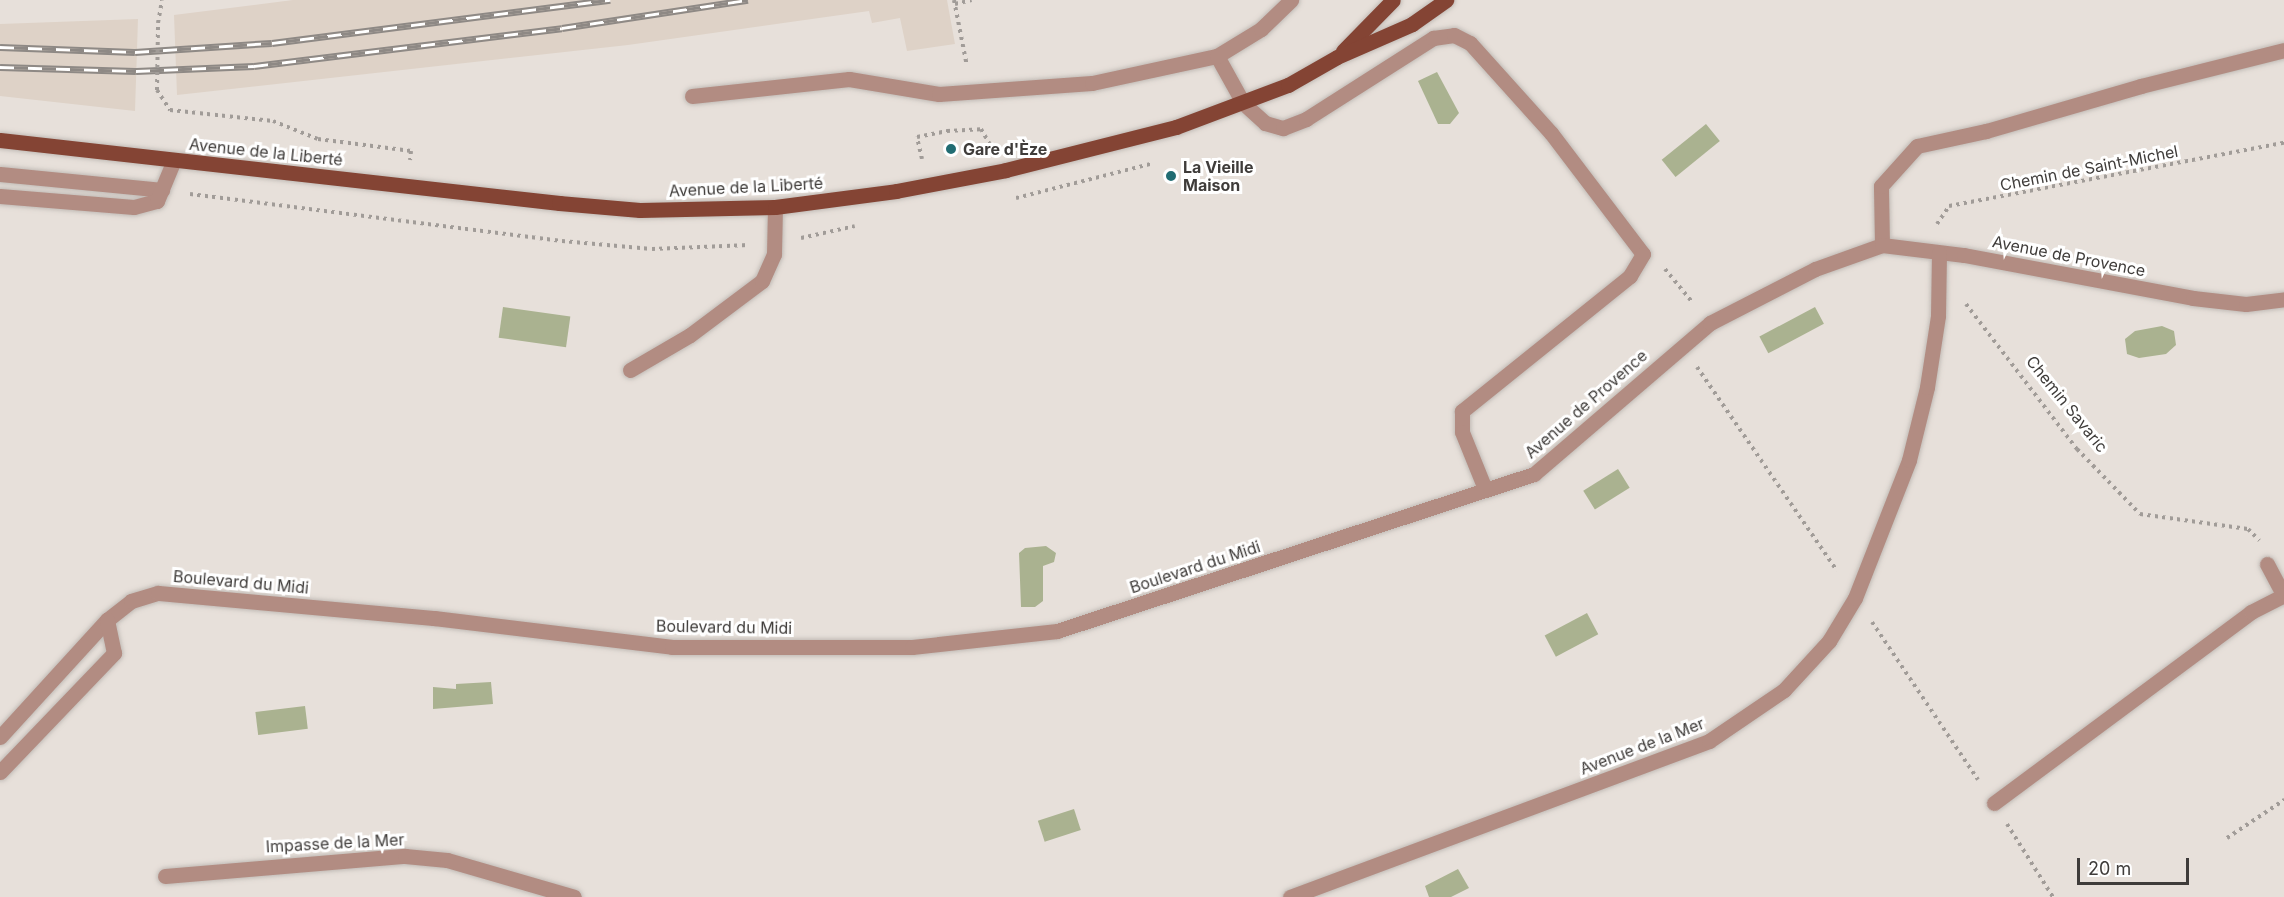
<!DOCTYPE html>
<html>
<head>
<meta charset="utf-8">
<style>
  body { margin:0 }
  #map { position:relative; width:2284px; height:897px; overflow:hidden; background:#e7e0da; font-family:Inter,sans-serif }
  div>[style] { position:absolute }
  .built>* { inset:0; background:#ded2c7 }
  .water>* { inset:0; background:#aab290; transform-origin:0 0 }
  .path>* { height:4px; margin-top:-2px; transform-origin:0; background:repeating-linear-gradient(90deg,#a19c98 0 3px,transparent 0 7.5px) }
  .roads { filter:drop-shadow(0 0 2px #c2bcb7) drop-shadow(0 0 2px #c2bcb7) }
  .minor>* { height:15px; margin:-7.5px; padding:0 7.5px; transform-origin:7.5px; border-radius:7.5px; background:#b28c82 }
  .major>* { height:15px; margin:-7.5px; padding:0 7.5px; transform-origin:7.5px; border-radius:7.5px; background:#844434 }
  .rail>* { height:7px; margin-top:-3.5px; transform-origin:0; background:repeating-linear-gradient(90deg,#fff 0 14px,#8e8985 0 28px); box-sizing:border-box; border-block:2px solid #8e8985 }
  .path-bridge>* { height:4px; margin-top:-2px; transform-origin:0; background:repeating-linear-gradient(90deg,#a19c98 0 3px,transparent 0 7.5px) }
  .dots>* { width:16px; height:16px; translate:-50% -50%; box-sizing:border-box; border:3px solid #fff; border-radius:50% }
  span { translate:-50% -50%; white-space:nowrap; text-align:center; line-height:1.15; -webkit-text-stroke:6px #fff; paint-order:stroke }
  .poi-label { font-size:16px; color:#3f3c3a; font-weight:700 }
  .left { translate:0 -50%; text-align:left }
  .street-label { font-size:16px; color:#3f3c3a }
  .scale { position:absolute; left:2077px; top:858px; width:112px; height:27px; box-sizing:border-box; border:3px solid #3f3c3a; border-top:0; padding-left:8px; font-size:18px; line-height:21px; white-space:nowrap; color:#3f3c3a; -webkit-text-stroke:4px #fff; paint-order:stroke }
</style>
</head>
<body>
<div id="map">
  <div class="built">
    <div style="clip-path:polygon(293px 0,947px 0,955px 44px,907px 51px,900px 18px,872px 23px,869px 11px,628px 45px,177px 95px,174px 15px)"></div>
    <div style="clip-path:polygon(138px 19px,135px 111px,0 96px,0 24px)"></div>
  </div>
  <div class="water">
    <div style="clip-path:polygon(1437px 72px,1459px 113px,1450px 124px,1438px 124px,1418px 81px)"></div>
    <div style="left:1706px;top:124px;width:22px;height:57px;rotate:51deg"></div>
    <div style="left:503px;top:307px;width:68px;height:31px;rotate:8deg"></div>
    <div style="left:1815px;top:307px;width:19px;height:63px;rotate:62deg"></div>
    <div style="clip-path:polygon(2162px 326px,2174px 331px,2176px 345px,2166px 354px,2139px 358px,2127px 354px,2125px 339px,2135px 331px)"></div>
    <div style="left:1618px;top:469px;width:22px;height:41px;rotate:58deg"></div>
    <div style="clip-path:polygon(1046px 546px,1056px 553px,1054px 562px,1043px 566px,1043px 601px,1035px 607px,1021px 607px,1019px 553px,1025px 548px)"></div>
    <div style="left:1587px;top:613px;width:24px;height:48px;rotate:62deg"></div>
    <div style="clip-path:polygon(491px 682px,493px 704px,433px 709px,433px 687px,456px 689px,456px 684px)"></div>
    <div style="left:305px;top:706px;width:23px;height:50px;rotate:83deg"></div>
    <div style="left:1074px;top:809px;width:22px;height:38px;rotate:72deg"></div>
    <div style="clip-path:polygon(1458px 869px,1469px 888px,1451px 897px,1429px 897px,1425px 886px)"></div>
  </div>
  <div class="path">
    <div style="left:954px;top:0;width:67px;rotate:78.9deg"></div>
    <div style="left:955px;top:4px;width:17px;rotate:-13deg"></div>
    <div style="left:158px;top:23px;width:23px;rotate:-80deg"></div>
    <div style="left:157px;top:90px;width:24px;rotate:57deg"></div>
    <div style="left:170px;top:110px;width:104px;rotate:6.1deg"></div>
    <div style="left:273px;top:121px;width:48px;rotate:21.8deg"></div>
    <div style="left:318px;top:139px;width:94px;rotate:7.4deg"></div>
    <div style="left:411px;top:151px;width:9px;rotate:96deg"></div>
    <div style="left:922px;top:159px;width:23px;rotate:-103deg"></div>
    <div style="left:917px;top:137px;width:31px;rotate:-11deg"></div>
    <div style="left:947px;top:131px;width:34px;rotate:-3deg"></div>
    <div style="left:981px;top:129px;width:20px;rotate:60deg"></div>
    <div style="left:190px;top:194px;width:375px;rotate:7.2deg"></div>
    <div style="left:562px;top:241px;width:90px;rotate:5.1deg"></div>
    <div style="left:652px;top:249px;width:97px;rotate:-2.4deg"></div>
    <div style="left:1016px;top:198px;width:142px;rotate:-14.2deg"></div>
    <div style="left:1937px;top:224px;width:22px;rotate:-56deg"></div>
    <div style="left:1949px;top:206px;width:341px;rotate:-10.7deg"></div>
    <div style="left:801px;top:238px;width:55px;rotate:-12.5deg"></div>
    <div style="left:1665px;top:269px;width:44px;rotate:50.5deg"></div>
    <div style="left:1966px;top:304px;width:183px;rotate:52.6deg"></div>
    <div style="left:2077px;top:449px;width:91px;rotate:45.9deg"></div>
    <div style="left:2140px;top:514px;width:109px;rotate:7.9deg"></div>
    <div style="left:2248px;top:529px;width:16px;rotate:45deg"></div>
    <div style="left:1697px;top:367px;width:247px;rotate:55.5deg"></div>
    <div style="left:1872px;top:622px;width:190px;rotate:56.1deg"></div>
    <div style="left:2007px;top:824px;width:86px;rotate:57.8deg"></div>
    <div style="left:2227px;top:838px;width:69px;rotate:-33.7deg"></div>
  </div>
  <div class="roads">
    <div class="minor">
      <div style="left:1217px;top:56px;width:54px;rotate:61deg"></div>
      <div style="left:1243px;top:103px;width:30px;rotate:42deg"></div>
      <div style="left:1265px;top:123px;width:19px;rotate:16deg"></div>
      <div style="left:1283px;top:128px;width:25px;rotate:-21deg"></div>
      <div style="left:1306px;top:119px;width:151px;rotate:-32.5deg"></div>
      <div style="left:1433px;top:38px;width:21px;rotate:-8deg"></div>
      <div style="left:1454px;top:35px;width:18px;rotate:27deg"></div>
      <div style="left:1470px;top:43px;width:121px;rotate:48deg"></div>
      <div style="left:1551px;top:133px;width:152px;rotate:52.8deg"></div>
      <div style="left:1643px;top:254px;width:26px;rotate:121deg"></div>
      <div style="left:1630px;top:276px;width:216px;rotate:141.2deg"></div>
      <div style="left:1462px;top:411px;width:21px;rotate:90deg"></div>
      <div style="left:1462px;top:432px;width:61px;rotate:68deg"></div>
      <div style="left:692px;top:96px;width:158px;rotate:-6.2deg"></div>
      <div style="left:849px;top:79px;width:91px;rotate:9.5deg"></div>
      <div style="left:939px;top:94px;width:153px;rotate:-4.1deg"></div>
      <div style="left:1092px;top:83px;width:128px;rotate:-12.2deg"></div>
      <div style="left:1217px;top:56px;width:52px;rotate:-31.5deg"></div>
      <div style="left:1261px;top:29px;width:42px;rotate:-44deg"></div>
      <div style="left:0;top:174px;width:163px;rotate:5.6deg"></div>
      <div style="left:0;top:196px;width:134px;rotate:4.7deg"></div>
      <div style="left:134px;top:207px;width:24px;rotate:-15deg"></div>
      <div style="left:157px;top:201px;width:44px;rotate:-67.5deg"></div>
      <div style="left:1882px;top:245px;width:59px;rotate:-91deg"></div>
      <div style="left:1881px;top:186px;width:54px;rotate:-48deg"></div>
      <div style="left:1917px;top:146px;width:71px;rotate:-12.3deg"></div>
      <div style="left:1986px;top:131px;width:161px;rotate:-16.2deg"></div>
      <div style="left:2141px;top:86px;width:147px;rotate:-14.1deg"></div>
      <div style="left:630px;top:370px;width:69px;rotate:-30.3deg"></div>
      <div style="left:690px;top:335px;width:90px;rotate:-36.9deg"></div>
      <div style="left:762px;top:281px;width:30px;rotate:-66deg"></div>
      <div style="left:774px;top:254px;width:47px;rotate:-88.8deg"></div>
      <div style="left:2267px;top:564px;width:36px;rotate:62deg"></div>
      <div style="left:0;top:737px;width:159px;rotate:-47.6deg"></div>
      <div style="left:107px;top:620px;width:31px;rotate:-38deg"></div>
      <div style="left:131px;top:601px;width:28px;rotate:-17deg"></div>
      <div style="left:158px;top:593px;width:277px;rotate:5.2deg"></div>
      <div style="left:434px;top:618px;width:240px;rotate:6.9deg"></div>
      <div style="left:672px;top:647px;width:240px"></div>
      <div style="left:912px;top:647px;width:146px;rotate:-6.3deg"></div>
      <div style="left:1057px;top:631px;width:502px;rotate:-18.22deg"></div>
      <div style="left:1534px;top:474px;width:232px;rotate:-40.6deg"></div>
      <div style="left:1710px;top:323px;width:118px;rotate:-27.2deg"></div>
      <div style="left:1815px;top:269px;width:71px;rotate:-19.7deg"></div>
      <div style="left:1882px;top:245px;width:83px;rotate:7deg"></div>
      <div style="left:1964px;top:255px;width:233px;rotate:10.6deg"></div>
      <div style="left:2193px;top:298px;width:53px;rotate:6.5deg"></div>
      <div style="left:2246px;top:304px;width:38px;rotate:-7deg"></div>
      <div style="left:0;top:772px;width:165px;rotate:-46.2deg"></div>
      <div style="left:114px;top:653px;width:34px;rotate:-102deg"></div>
      <div style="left:1994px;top:803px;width:320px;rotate:-36.6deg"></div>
      <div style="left:2251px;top:612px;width:37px;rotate:-27deg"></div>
      <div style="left:165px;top:876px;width:241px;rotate:-4.8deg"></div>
      <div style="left:405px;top:856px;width:42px;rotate:5.4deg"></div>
      <div style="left:447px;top:860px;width:132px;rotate:16.2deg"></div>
      <div style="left:1290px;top:897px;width:447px;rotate:-20.4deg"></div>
      <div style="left:1709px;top:741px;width:91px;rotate:-34.2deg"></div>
      <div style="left:1784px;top:690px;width:67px;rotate:-47.4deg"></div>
      <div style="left:1829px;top:641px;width:50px;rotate:-58.8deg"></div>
      <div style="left:1855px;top:598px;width:148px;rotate:-68.6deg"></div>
      <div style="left:1909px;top:460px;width:75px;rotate:-76.1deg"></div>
      <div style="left:1927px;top:387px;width:72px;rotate:-81.2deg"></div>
      <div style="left:1938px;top:316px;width:63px;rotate:-89.1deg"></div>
    </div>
    <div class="major">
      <div style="left:1343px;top:51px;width:71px;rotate:-45.6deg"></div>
      <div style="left:0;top:140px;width:563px;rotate:6.43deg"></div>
      <div style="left:559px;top:203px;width:81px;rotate:4.9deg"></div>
      <div style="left:640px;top:210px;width:135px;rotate:-1.3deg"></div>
      <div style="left:775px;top:207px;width:122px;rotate:-7.5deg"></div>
      <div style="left:896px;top:191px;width:112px;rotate:-10.8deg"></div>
      <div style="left:1006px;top:170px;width:175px;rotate:-14.2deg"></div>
      <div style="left:1176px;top:127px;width:120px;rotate:-20.6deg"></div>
      <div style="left:1288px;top:85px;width:56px;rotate:-29.7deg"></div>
      <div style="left:1337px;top:57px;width:82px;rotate:-23.7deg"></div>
      <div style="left:1412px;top:24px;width:42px;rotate:-35.2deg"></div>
    </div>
  </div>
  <div class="rail">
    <div style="left:0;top:47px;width:135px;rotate:2.1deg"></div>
    <div style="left:135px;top:52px;width:137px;rotate:-3.8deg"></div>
    <div style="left:272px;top:43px;width:341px;rotate:-7.3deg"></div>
    <div style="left:0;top:67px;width:136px;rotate:1.7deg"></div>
    <div style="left:136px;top:71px;width:118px;rotate:-2.4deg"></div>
    <div style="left:254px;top:66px;width:310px;rotate:-7deg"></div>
    <div style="left:562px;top:28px;width:188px;rotate:-8.6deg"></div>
  </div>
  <div class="path-bridge">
    <div style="left:157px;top:90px;width:67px;rotate:-89.1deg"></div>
  </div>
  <div class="dots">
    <div style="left:951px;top:149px;background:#216c72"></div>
    <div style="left:1171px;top:176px;background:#216c72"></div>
  </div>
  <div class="poi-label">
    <span class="left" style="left:963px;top:149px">Gare d'Èze</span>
    <span class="left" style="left:1183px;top:176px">La Vieille<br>Maison</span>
  </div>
  <div class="street-label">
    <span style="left:266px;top:152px;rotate:6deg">Avenue de la Liberté</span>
    <span style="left:2089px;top:168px;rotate:-11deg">Chemin de Saint-Michel</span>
    <span style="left:746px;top:187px;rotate:-3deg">Avenue de la Liberté</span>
    <span style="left:2069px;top:256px;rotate:11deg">Avenue de Provence</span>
    <span style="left:1586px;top:404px;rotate:-41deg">Avenue de Provence</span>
    <span style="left:2067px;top:404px;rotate:51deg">Chemin Savaric</span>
    <span style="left:1195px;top:567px;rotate:-18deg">Boulevard du Midi</span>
    <span style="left:241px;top:582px;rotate:5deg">Boulevard du Midi</span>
    <span style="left:724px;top:627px;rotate:1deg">Boulevard du Midi</span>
    <span style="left:1642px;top:746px;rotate:-21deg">Avenue de la Mer</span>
    <span style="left:335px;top:843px;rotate:-3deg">Impasse de la Mer</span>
  </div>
  <div class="scale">20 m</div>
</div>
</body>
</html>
